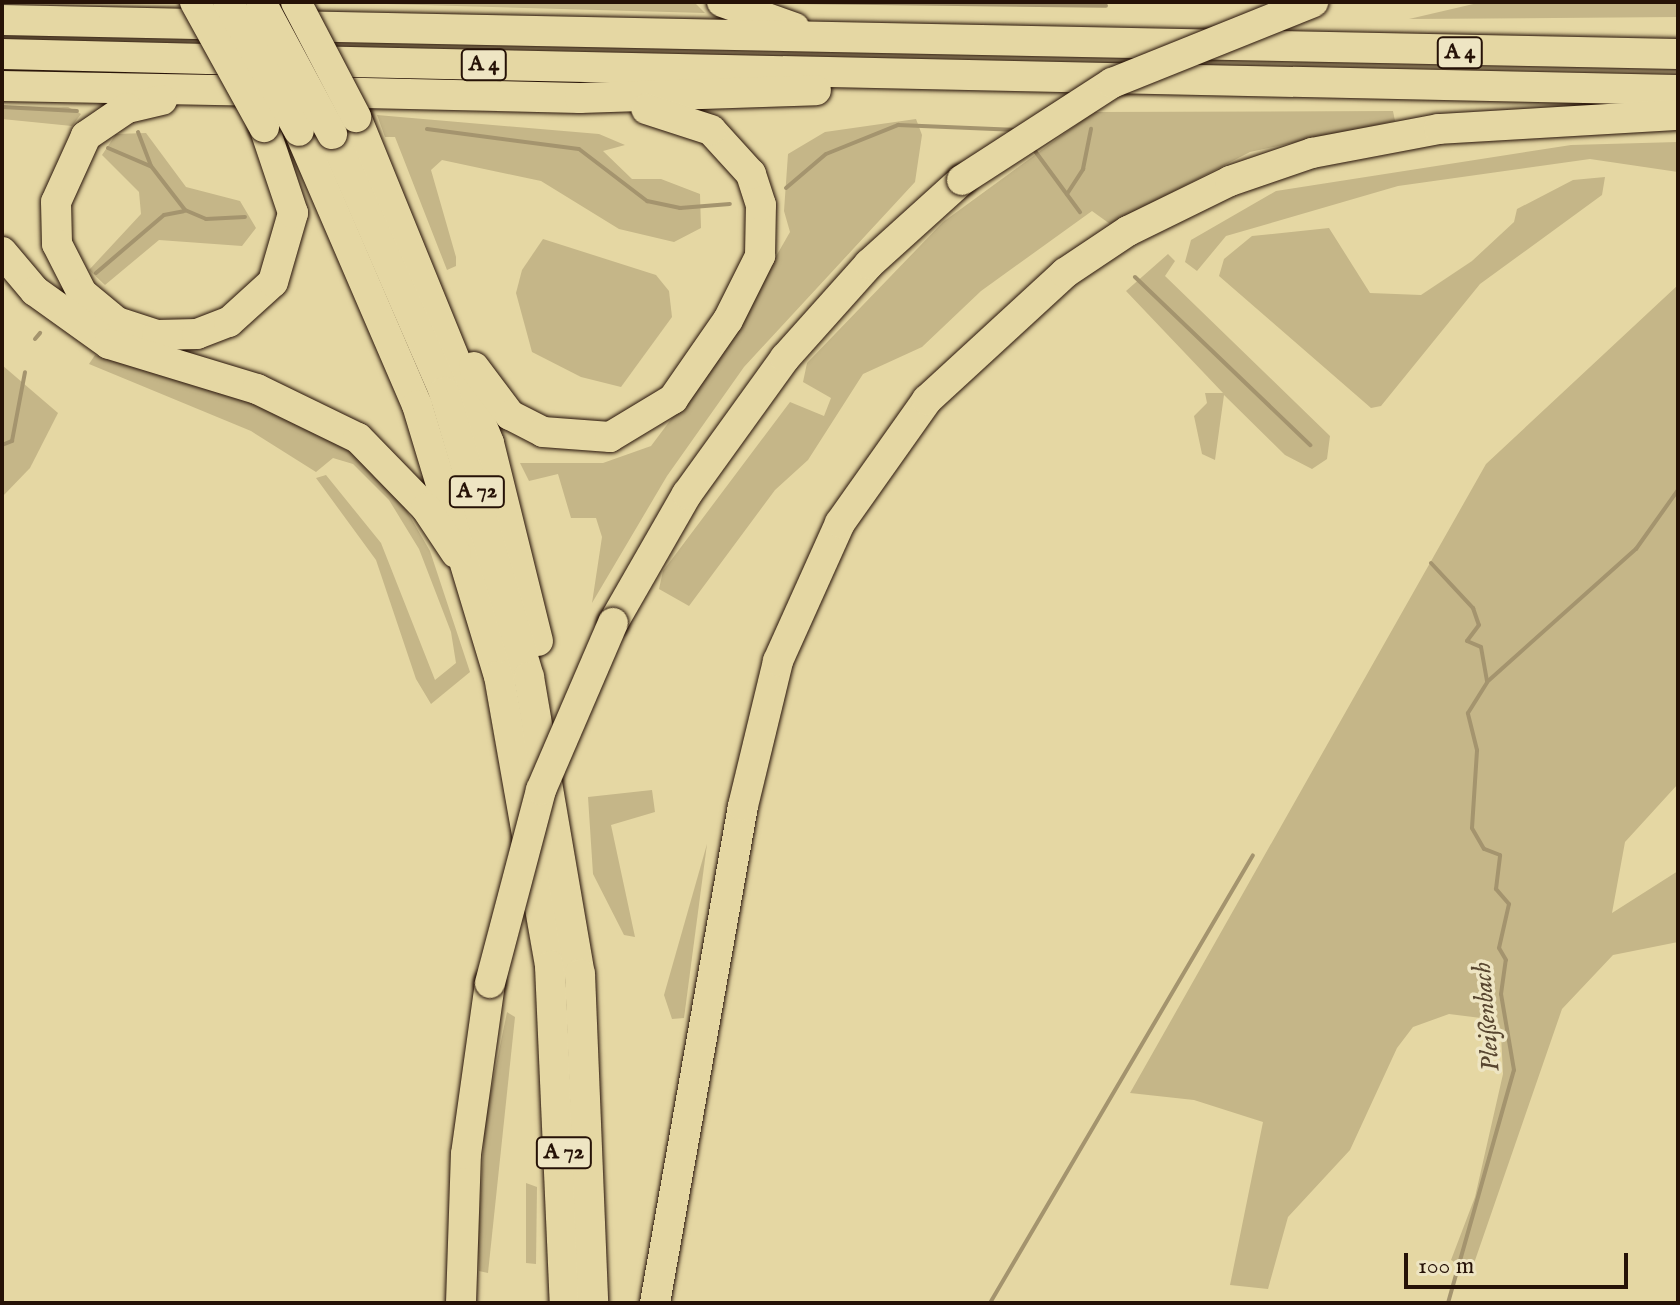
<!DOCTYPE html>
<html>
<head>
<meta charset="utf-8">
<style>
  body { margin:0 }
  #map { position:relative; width:1680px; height:1305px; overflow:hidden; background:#e5d7a3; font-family:"IM FELL English",serif }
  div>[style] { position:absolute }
  .green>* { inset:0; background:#c5b688 }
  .stream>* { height:4px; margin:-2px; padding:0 2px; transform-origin:2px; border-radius:2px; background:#a4946e }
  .roads { filter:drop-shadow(0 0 2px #261207) drop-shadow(0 0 2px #261207) }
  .motorway>* { height:30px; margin:-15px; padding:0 15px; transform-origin:15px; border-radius:15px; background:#e5d7a3 }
  .bridges { filter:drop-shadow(0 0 2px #261207) drop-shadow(0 0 2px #261207) }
  .motorway-bridge>* { height:30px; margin:-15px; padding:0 15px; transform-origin:15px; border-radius:15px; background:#e5d7a3 }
  span { translate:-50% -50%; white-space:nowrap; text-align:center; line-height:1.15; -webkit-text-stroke:7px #eee5c3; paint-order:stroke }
  .shield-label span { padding:2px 6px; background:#eee5c3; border:2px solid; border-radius:6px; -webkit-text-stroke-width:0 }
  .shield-label { font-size:22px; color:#261207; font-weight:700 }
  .water-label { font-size:26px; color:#584630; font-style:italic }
  .frame { position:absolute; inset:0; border:4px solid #261207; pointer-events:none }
  .scale { position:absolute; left:1404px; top:1253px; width:224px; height:36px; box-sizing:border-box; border:4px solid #261207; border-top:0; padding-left:10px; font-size:24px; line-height:28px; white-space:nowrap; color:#261207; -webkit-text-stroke:6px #eee5c3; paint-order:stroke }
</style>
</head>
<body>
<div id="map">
  <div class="green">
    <div style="clip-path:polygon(694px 2px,705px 13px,351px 3px,357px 2px)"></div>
    <div style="clip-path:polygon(1482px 2px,1678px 2px,1678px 17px,1409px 19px)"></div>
    <div style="clip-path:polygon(2px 106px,68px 107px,81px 114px,72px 126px,2px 119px)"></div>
    <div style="clip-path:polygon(1393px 111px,1395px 121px,1250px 152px,1110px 224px,1092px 211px,981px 291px,922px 347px,863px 374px,808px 460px,775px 490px,689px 606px,659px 589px,663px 571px,790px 402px,824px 416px,831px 398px,803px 382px,807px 363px,943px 222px,1094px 112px)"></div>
    <div style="clip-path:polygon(377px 115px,599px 134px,625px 145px,603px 151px,632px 179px,661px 179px,700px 194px,701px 228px,674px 242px,619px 229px,541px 181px,442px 160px,431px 170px,456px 257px,456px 266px,447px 270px,395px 137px,385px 137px)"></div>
    <div style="clip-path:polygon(916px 119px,922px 135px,915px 182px,744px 367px,667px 476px,592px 603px,602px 537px,596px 518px,571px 518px,558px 474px,529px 481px,520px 463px,603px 463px,651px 446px,720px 354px,790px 232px,784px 211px,788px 154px,825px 132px)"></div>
    <div style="clip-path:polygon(146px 133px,186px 187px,240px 201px,256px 228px,242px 246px,159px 240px,105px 285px,89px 270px,141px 214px,139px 192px,102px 155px,116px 134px)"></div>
    <div style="clip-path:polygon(1678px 142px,1678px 172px,1590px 159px,1398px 186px,1226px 236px,1197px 271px,1185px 262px,1191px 240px,1276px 191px,1571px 145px)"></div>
    <div style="clip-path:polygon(1605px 177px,1602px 195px,1480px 284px,1381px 406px,1371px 408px,1219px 276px,1224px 259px,1252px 236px,1329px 228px,1370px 293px,1421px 295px,1472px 261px,1514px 222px,1517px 209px,1573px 180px)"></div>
    <div style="clip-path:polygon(543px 239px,656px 275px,669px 291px,672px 317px,621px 387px,581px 377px,532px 352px,516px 293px,522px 270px)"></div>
    <div style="clip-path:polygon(1168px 254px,1175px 261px,1165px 276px,1330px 436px,1327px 459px,1312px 469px,1285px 455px,1224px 395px,1215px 460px,1202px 454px,1194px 416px,1207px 403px,1205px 393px,1223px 393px,1126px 291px)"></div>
    <div style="clip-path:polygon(1678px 285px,1678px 784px,1625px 842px,1612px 913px,1678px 871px,1678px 942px,1613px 955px,1562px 1009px,1471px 1272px,1451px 1260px,1475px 1197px,1503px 1074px,1501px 1035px,1489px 1019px,1449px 1014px,1413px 1027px,1397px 1048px,1350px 1150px,1288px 1217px,1268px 1289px,1230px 1285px,1263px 1122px,1194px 1100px,1130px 1093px,1486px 464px)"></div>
    <div style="clip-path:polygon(95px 355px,260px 404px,336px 439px,393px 487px,430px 551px,470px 672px,431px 704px,416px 679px,376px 560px,316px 478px,326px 475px,381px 543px,435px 680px,456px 663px,451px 632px,419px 549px,389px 500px,353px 464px,333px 458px,316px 472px,251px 431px,89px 364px)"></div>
    <div style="clip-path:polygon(2px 365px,58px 413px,30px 468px,2px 497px)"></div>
    <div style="clip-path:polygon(652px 790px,655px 812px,611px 825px,635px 937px,624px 935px,593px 874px,588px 797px)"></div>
    <div style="clip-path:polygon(707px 844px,684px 1018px,672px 1019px,664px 995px)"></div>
    <div style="clip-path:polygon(507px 1012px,515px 1017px,488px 1273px,479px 1271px,478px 1243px,485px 1120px)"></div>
    <div style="clip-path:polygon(526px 1183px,537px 1187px,536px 1264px,526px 1263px)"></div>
  </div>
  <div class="stream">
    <div style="left:795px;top:2px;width:311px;rotate:0.7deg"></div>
    <div style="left:2px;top:107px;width:75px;rotate:3.1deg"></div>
    <div style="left:427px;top:129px;width:153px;rotate:7.5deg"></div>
    <div style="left:579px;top:149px;width:86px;rotate:37.4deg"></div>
    <div style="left:647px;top:201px;width:34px;rotate:12deg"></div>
    <div style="left:680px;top:208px;width:50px;rotate:-4.6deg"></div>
    <div style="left:138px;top:132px;width:36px;rotate:69deg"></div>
    <div style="left:151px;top:166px;width:56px;rotate:52.3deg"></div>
    <div style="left:185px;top:210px;width:23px;rotate:23deg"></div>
    <div style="left:206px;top:219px;width:39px;rotate:-3deg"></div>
    <div style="left:1032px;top:147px;width:81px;rotate:53.6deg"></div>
    <div style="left:108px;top:148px;width:46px;rotate:23.2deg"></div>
    <div style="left:786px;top:188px;width:52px;rotate:-40.4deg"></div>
    <div style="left:826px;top:154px;width:78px;rotate:-21.9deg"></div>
    <div style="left:898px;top:125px;width:121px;rotate:2.4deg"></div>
    <div style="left:1067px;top:194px;width:30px;rotate:-57deg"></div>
    <div style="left:1083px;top:169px;width:41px;rotate:-78.7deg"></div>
    <div style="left:96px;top:273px;width:89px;rotate:-40.5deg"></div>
    <div style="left:164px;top:215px;width:20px;rotate:-11deg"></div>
    <div style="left:1135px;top:277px;width:243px;rotate:43.8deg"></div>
    <div style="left:35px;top:339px;width:8px;rotate:-50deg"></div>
    <div style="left:2px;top:445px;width:11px;rotate:-22deg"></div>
    <div style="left:12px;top:441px;width:70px;rotate:-79.3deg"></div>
    <div style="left:1431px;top:563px;width:62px;rotate:47deg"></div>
    <div style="left:1473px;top:608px;width:18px;rotate:71deg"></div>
    <div style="left:1479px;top:625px;width:20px;rotate:127deg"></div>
    <div style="left:1467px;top:641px;width:15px;rotate:23deg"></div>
    <div style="left:1481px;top:647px;width:34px;rotate:80deg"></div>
    <div style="left:990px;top:1303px;width:519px;rotate:-59.58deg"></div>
    <div style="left:1448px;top:1303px;width:242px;rotate:-74.2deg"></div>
    <div style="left:1514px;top:1070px;width:77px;rotate:-99.7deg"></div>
    <div style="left:1501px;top:994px;width:34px;rotate:-82deg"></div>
    <div style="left:1506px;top:960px;width:14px;rotate:-120deg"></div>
    <div style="left:1499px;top:948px;width:45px;rotate:-77.2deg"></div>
    <div style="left:1509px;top:904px;width:20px;rotate:-131deg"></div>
    <div style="left:1496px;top:889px;width:34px;rotate:-83deg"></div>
    <div style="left:1500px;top:855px;width:17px;rotate:-159deg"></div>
    <div style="left:1484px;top:849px;width:24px;rotate:-120deg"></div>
    <div style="left:1472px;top:828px;width:78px;rotate:-86.3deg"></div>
    <div style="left:1477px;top:750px;width:38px;rotate:-104deg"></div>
    <div style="left:1468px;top:713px;width:36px;rotate:-58deg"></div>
    <div style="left:1487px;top:682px;width:200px;rotate:-41.8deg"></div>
    <div style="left:1636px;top:549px;width:72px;rotate:-54.6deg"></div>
  </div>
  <div class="roads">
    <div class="motorway">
      <div style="left:722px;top:2px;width:77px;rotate:19.6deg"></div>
      <div style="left:2px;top:20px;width:230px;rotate:1.2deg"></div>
      <div style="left:288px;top:26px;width:1390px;rotate:1.15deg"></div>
      <div style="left:2px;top:54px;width:246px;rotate:1.4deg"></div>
      <div style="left:304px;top:61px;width:1374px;rotate:1.21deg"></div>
      <div style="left:2px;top:86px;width:266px;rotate:1.1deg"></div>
      <div style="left:320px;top:92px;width:260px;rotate:1.3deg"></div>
      <div style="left:580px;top:98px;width:236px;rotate:-1.9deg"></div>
      <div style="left:162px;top:100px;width:36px;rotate:167deg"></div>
      <div style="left:127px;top:108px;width:50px;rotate:145.7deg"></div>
      <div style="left:86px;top:136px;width:72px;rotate:114.4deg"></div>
      <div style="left:56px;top:202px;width:42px;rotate:88.6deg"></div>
      <div style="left:57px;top:244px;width:55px;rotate:63deg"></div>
      <div style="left:82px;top:293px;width:45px;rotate:39.6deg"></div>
      <div style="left:117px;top:322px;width:42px;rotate:18deg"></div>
      <div style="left:157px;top:335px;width:40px;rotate:-1.4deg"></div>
      <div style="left:197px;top:334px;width:34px;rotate:-21deg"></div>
      <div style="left:229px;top:322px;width:59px;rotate:-42.3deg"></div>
      <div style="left:273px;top:282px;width:72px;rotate:-73.8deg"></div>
      <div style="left:293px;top:213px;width:91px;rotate:-108.6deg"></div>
      <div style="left:356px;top:117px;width:352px;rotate:67.8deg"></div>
      <div style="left:489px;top:443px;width:204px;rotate:76.1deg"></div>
      <div style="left:299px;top:131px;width:298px;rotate:66.7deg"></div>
      <div style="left:417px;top:405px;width:283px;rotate:73.2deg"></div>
      <div style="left:499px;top:676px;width:294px;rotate:80deg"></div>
      <div style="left:550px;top:966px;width:337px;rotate:87.5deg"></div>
      <div style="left:332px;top:134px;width:281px;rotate:66.5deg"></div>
      <div style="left:444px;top:392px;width:297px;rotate:73.4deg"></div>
      <div style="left:529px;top:677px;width:301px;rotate:80.3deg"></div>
      <div style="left:580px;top:974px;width:329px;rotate:87.7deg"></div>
      <div style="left:2px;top:252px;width:51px;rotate:49.8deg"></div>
      <div style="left:35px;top:291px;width:91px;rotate:35.6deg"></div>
      <div style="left:109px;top:344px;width:155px;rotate:16.9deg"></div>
      <div style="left:257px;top:389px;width:112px;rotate:25.9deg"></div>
      <div style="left:358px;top:438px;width:98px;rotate:45.8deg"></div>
      <div style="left:426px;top:508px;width:54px;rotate:56.3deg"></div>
      <div style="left:474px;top:367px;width:60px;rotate:53.1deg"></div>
      <div style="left:510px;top:415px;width:37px;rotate:27deg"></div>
      <div style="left:543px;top:432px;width:67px;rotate:4.3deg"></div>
      <div style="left:610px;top:437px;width:74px;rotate:-31.1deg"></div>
      <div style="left:673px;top:399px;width:96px;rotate:-55.2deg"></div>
      <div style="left:728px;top:320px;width:72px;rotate:-63.4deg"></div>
      <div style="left:760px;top:256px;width:51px;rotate:-88.9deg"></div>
      <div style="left:761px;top:205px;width:33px;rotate:-108deg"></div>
      <div style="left:751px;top:174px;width:59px;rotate:-132.3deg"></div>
      <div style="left:711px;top:130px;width:68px;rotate:-162.1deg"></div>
      <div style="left:613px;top:623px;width:149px;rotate:-60.2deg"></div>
      <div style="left:687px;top:494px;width:168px;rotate:-54.2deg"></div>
      <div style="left:785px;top:358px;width:126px;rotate:-48.2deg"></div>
      <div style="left:869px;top:264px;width:125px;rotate:-42.1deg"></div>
      <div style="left:461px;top:1303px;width:149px;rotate:-88.1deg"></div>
      <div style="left:466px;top:1154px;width:173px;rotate:-82deg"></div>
      <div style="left:655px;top:1303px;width:505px;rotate:-79.96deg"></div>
      <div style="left:743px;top:806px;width:149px;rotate:-76.4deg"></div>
      <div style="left:778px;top:661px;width:151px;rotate:-65.8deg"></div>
      <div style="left:840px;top:523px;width:151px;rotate:-54.7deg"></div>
      <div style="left:927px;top:400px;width:188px;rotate:-42.6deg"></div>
      <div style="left:1065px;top:273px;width:76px;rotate:-33.7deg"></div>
      <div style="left:1128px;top:231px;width:114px;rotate:-26.1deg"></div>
      <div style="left:1230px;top:181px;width:87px;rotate:-18.9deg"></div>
      <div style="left:1312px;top:153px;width:129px;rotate:-10.7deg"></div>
      <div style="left:1439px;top:129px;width:239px;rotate:-3.4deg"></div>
    </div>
  </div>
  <div class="bridges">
    <div class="motorway-bridge">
      <div style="left:195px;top:2px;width:143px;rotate:61.1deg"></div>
      <div style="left:228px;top:2px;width:147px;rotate:61.2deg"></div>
      <div style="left:261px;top:2px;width:150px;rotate:61.7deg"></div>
      <div style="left:296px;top:2px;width:130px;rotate:62.4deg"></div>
      <div style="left:962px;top:180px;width:179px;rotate:-32.9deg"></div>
      <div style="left:1112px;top:83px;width:217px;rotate:-21.9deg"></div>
      <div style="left:490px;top:983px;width:200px;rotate:-75.2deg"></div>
      <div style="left:541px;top:790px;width:182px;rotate:-66.7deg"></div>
    </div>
  </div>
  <div class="shield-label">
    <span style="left:1460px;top:53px">A 4</span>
    <span style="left:484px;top:65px">A 4</span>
    <span style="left:477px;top:492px">A 72</span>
    <span style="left:564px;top:1153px">A 72</span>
  </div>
  <div class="water-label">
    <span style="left:1487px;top:1017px;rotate:-95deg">Pleißenbach</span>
  </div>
  <div class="frame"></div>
  <div class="scale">100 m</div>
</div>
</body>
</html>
